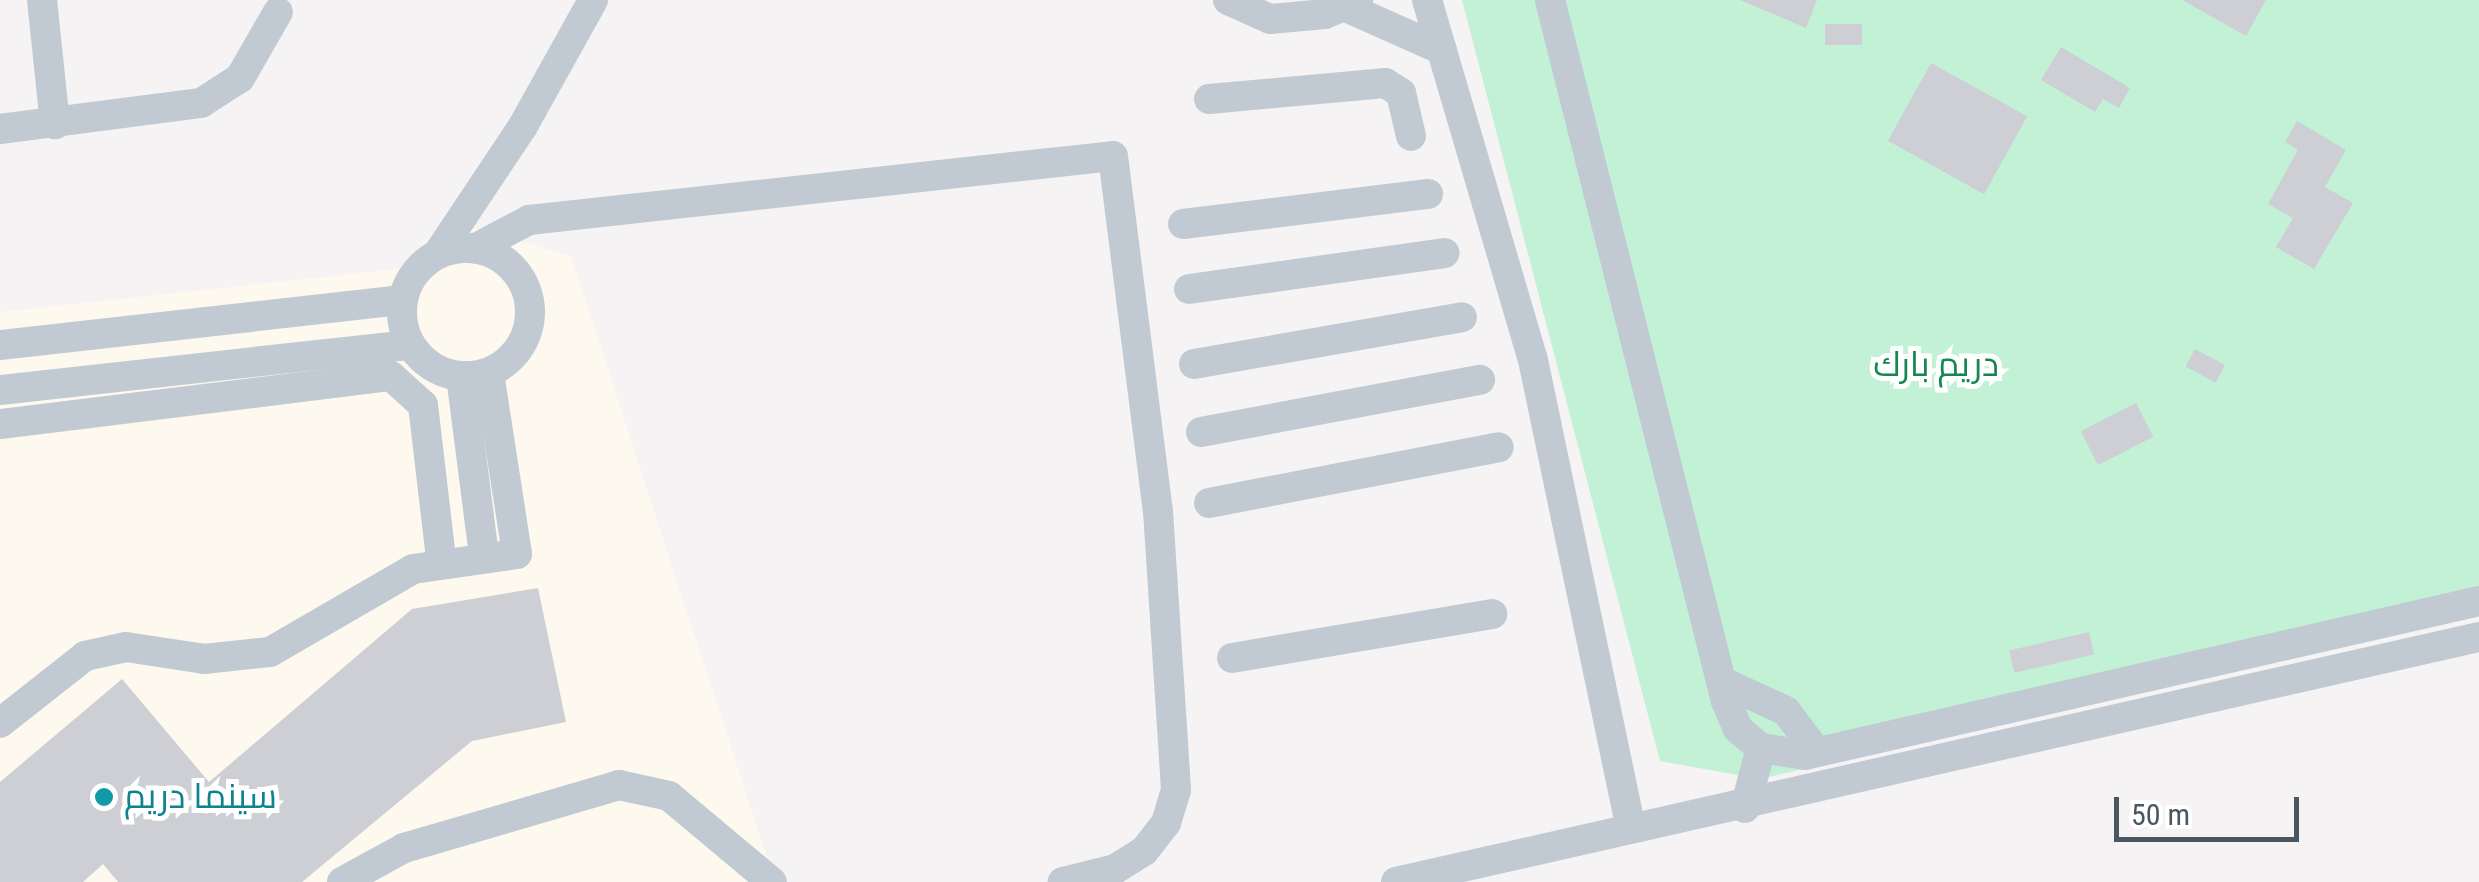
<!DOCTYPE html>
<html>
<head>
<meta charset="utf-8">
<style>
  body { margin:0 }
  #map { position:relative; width:2479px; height:882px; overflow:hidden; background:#f5f3f3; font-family:"Roboto Condensed",Cairo,sans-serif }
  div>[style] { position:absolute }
  .commercial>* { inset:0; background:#fdf9ef }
  .green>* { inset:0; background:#c3f1d5 }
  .building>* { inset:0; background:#cdcfd5; transform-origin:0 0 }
  .minor>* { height:30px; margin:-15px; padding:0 15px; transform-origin:15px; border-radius:15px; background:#c1cad2 }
  .minor>.ring { margin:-15px; padding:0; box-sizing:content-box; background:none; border:30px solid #c1cad2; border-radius:50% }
  .dots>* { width:28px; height:28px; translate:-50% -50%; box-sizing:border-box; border:5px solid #fff; border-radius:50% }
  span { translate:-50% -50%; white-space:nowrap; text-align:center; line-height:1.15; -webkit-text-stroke:10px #fff; paint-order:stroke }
  .park-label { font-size:35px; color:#17864f }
  .culture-label { font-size:35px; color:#0d838f }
  .left { translate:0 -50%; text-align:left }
  .scale { position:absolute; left:2114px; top:797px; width:185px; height:45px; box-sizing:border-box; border:5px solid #4a5661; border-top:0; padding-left:12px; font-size:30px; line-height:35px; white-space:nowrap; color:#4a5661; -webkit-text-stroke:8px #fff; paint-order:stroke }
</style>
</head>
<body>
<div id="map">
  <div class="commercial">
    <div style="clip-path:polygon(454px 222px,571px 256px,775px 882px,0 882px,0 312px,397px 269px)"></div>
  </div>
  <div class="green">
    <div style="clip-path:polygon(1462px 0,2479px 0,2479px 614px,1760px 779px,1660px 761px)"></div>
  </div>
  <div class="building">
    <div style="clip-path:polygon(1740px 0,1817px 0,1806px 28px)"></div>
    <div style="clip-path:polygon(2182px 0,2266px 0,2246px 36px)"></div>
    <div style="left:1862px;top:24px;width:21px;height:37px;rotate:90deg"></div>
    <div style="clip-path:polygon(2061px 47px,2130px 88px,2119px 108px,2103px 99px,2095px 112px,2041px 80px)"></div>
    <div style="left:1931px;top:63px;width:110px;height:89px;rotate:29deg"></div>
    <div style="clip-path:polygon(2297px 121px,2346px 150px,2325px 187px,2353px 203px,2314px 269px,2276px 247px,2293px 218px,2268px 204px,2298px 150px,2285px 142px)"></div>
    <div style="left:2195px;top:349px;width:34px;height:20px;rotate:28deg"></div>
    <div style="left:2136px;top:403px;width:38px;height:62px;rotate:63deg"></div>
    <div style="clip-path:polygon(538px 588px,566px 722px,472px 741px,302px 882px,118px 882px,103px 864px,83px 882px,0 882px,0 782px,122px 679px,209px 782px,412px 609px)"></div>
    <div style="left:2089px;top:632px;width:23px;height:82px;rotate:77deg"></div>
  </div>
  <div class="minor">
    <div style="left:42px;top:0;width:125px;rotate:84deg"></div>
    <div style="left:1228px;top:0;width:46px;rotate:24.3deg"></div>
    <div style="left:1270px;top:19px;width:55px;rotate:-5.2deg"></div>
    <div style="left:1325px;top:14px;width:36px;rotate:-23deg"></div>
    <div style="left:1427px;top:0;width:375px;rotate:73.6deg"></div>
    <div style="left:1533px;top:360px;width:478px;rotate:78.2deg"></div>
    <div style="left:1550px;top:0;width:723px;rotate:75.91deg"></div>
    <div style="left:1726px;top:701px;width:30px;rotate:67deg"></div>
    <div style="left:1738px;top:729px;width:30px;rotate:40deg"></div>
    <div style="left:1761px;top:748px;width:45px;rotate:9deg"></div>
    <div style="left:1805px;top:755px;width:691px;rotate:-12.87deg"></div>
    <div style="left:1346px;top:7px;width:105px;rotate:24.1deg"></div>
    <div style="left:1209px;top:99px;width:177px;rotate:-5.2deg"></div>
    <div style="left:1385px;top:83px;width:19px;rotate:32deg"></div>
    <div style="left:1401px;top:93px;width:44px;rotate:76.9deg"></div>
    <div style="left:0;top:129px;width:203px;rotate:-7.4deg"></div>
    <div style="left:201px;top:103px;width:46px;rotate:-32.7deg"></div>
    <div style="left:240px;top:78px;width:76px;rotate:-60.1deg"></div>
    <div style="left:1183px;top:224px;width:247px;rotate:-7deg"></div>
    <div class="ring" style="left:402px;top:248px;width:98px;height:98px"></div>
    <div style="left:476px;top:248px;width:60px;rotate:-27.8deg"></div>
    <div style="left:529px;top:220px;width:587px;rotate:-6.25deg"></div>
    <div style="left:1113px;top:156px;width:358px;rotate:82.8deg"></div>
    <div style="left:1158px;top:511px;width:280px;rotate:86.3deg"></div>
    <div style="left:1176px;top:790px;width:34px;rotate:107deg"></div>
    <div style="left:1166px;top:823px;width:36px;rotate:128deg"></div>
    <div style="left:1144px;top:851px;width:34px;rotate:148deg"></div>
    <div style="left:1115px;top:869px;width:54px;rotate:166deg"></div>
    <div style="left:439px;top:252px;width:151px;rotate:-56.3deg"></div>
    <div style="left:523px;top:126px;width:144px;rotate:-60.9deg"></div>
    <div style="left:1189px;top:289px;width:258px;rotate:-8deg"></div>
    <div style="left:0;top:345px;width:405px;rotate:-6.4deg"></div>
    <div style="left:1194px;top:364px;width:272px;rotate:-9.9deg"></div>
    <div style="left:461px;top:376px;width:180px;rotate:82.7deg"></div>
    <div style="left:0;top:390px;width:412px;rotate:-6.3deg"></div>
    <div style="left:0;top:424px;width:394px;rotate:-7deg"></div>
    <div style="left:391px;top:376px;width:43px;rotate:42.2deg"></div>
    <div style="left:423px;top:405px;width:155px;rotate:83.3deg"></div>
    <div style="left:1201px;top:432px;width:284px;rotate:-10.6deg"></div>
    <div style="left:1209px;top:503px;width:295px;rotate:-10.9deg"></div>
    <div style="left:1232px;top:658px;width:264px;rotate:-9.6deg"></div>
    <div style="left:1721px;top:681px;width:72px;rotate:24.8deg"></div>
    <div style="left:1786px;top:711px;width:51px;rotate:52.9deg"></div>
    <div style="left:0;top:723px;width:108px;rotate:-38.2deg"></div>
    <div style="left:85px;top:656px;width:42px;rotate:-12.4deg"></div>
    <div style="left:126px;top:647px;width:79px;rotate:8.7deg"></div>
    <div style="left:204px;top:659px;width:66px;rotate:-6.1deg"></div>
    <div style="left:270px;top:652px;width:165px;rotate:-30.1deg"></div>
    <div style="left:413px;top:569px;width:105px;rotate:-8.2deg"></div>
    <div style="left:517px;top:554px;width:183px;rotate:-98.8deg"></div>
    <div style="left:1745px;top:808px;width:62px;rotate:-75.1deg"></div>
    <div style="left:342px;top:882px;width:71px;rotate:-28.7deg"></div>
    <div style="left:404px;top:848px;width:224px;rotate:-16.3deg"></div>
    <div style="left:619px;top:785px;width:51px;rotate:12.4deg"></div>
    <div style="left:669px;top:796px;width:134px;rotate:39.9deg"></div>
    <div style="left:1396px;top:882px;width:1110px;rotate:-12.75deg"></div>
  </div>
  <div class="dots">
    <div style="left:104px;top:797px;background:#0f9aa8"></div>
  </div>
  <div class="park-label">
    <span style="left:1936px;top:365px">دريم بارك</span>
  </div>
  <div class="culture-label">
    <span class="left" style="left:124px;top:797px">سينما دريم</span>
  </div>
  <div class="scale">50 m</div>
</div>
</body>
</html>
